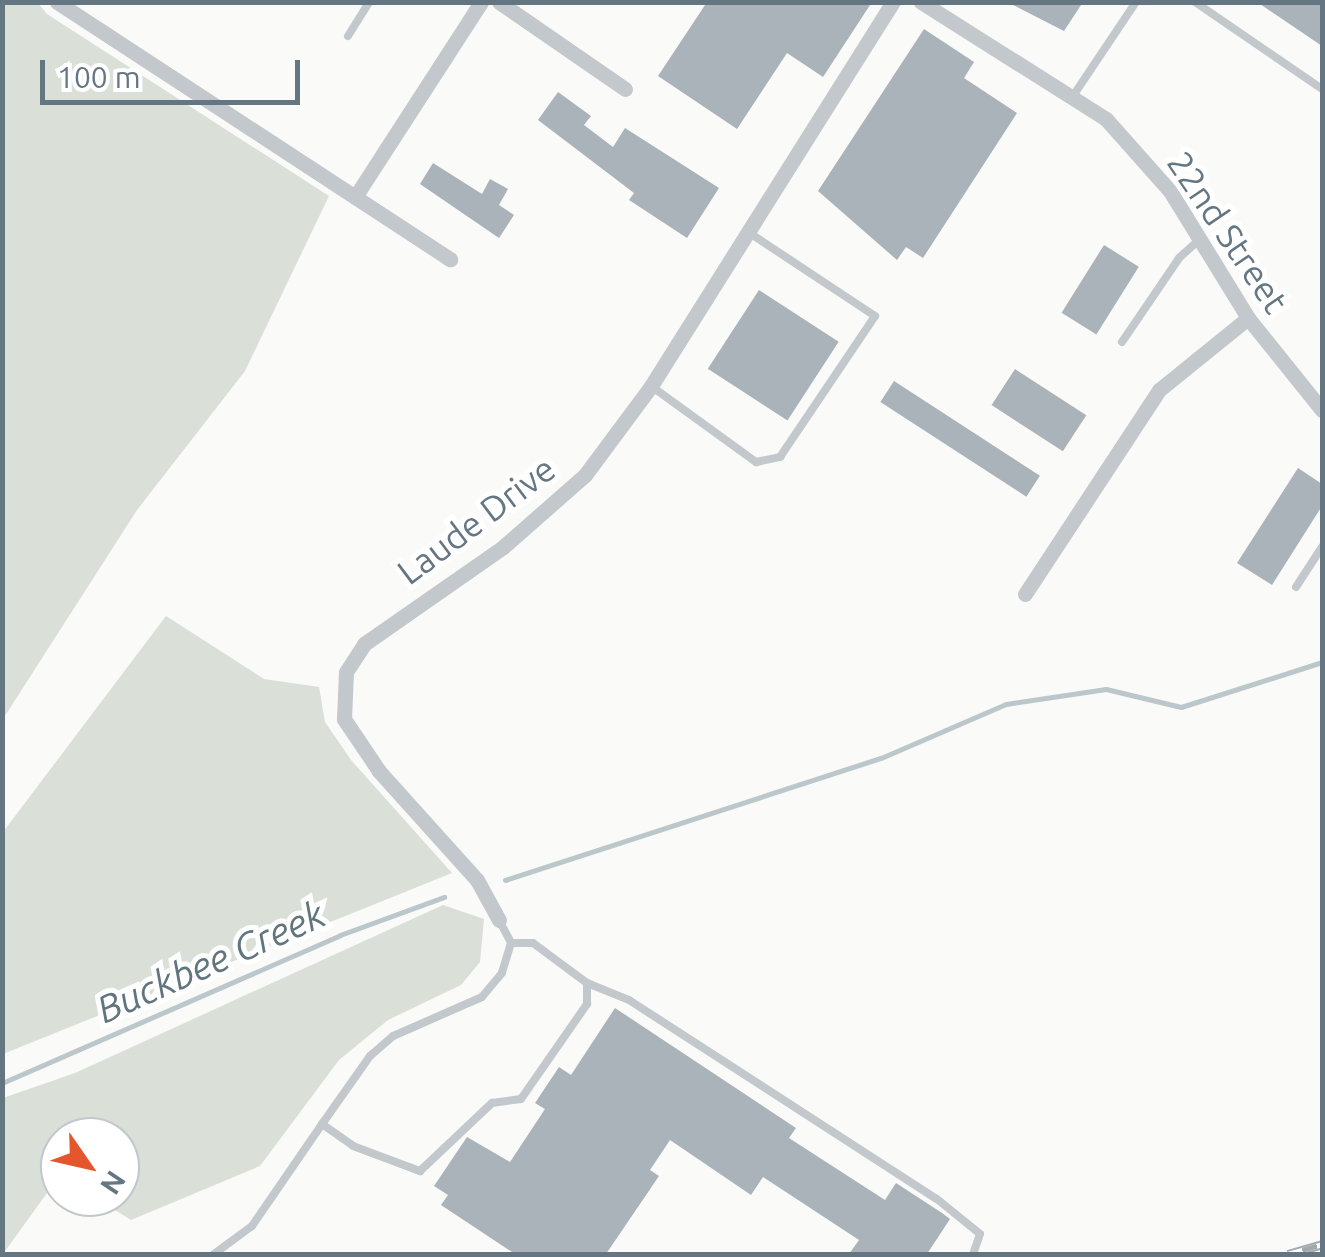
<!DOCTYPE html>
<html>
<head>
<meta charset="utf-8">
<style>
  body { margin:0 }
  #map { position:relative; width:1325px; height:1257px; overflow:hidden; background:#fafaf8; font-family:Ubuntu,sans-serif }
  div>[style] { position:absolute }
  .green>* { inset:0; background:#dadfd7 }
  .stream>* { height:5px; margin:-2.5px; padding:0 2.5px; transform-origin:2.5px; border-radius:2.5px; background:#bbc7cb }
  .building>* { inset:0; background:#aab3b9; transform-origin:0 0 }
  .service>* { height:8px; margin:-4px; padding:0 4px; transform-origin:4px; border-radius:4px; background:#c3c8cc }
  .minor>* { height:15px; margin:-7.5px; padding:0 7.5px; transform-origin:7.5px; border-radius:7.5px; background:#c3c8cc }
  .rail>* { height:9px; margin-top:-4.5px; transform-origin:0; background:repeating-linear-gradient(90deg,#fff 0 15px,#a2aab0 0 30px); box-sizing:border-box; border-block:2px solid #a2aab0 }
  span { translate:-50% -50%; white-space:nowrap; text-align:center; line-height:1.15; -webkit-text-stroke:10px #fff; paint-order:stroke }
  .street-label { font-size:35px; color:#657683 }
  .water-label { font-size:38px; color:#60757c; font-style:italic }
  .frame { position:absolute; inset:0; border:5px solid #657683; pointer-events:none }
  .north { position:absolute; left:40px; top:1117px; width:100px; height:100px; box-sizing:border-box; background:#fff; border:2px solid #c1c8cd; border-radius:50%; rotate:124deg; font-size:28px; font-weight:700; line-height:40px; text-align:center; color:#657683 }
  .north::after { content:''; display:block; margin:auto; width:35px; height:45px; background:#e4572e; clip-path:polygon(50% 0,100% 100%,50% 72%,0 100%) }
  .scale { position:absolute; left:40px; top:60px; width:260px; height:45px; box-sizing:border-box; border:5px solid #657683; border-top:0; padding-left:12px; font-size:30px; line-height:35px; white-space:nowrap; color:#657683; -webkit-text-stroke:8px #fff; paint-order:stroke }
</style>
</head>
<body>
<div id="map">
  <div class="green">
    <div style="clip-path:polygon(3px 2px,38px 3px,47px 14px,329px 196px,245px 371px,137px 510px,3px 719px)"></div>
    <div style="clip-path:polygon(166px 616px,264px 679px,319px 687px,325px 722px,351px 760px,452px 873px,3px 1054px,3px 832px)"></div>
    <div style="clip-path:polygon(443px 905px,484px 919px,480px 962px,461px 985px,388px 1020px,339px 1060px,260px 1166px,131px 1220px,94px 1197px,120px 1197px,120px 1137px,60px 1137px,60px 1175px,3px 1254px,3px 1098px,75px 1073px)"></div>
  </div>
  <div class="stream">
    <div style="left:505px;top:880px;width:395px;rotate:-18deg"></div>
    <div style="left:881px;top:758px;width:136px;rotate:-23.4deg"></div>
    <div style="left:1006px;top:704px;width:101px;rotate:-8.5deg"></div>
    <div style="left:1106px;top:689px;width:77px;rotate:13.5deg"></div>
    <div style="left:1181px;top:707px;width:148px;rotate:-17.7deg"></div>
    <div style="left:2px;top:1083px;width:369px;rotate:-23.6deg"></div>
    <div style="left:340px;top:935px;width:111px;rotate:-20.1deg"></div>
  </div>
  <div class="building">
    <div style="clip-path:polygon(707px 2px,872px 2px,823px 77px,787px 53px,737px 129px,658px 76px)"></div>
    <div style="clip-path:polygon(1007px 2px,1083px 2px,1064px 31px)"></div>
    <div style="clip-path:polygon(1257px 2px,1322px 2px,1322px 46px)"></div>
    <div style="clip-path:polygon(924px 29px,974px 62px,964px 78px,1017px 113px,923px 258px,906px 247px,897px 260px,818px 191px)"></div>
    <div style="clip-path:polygon(558px 92px,591px 116px,584px 125px,613px 147px,625px 128px,719px 188px,687px 238px,629px 200px,634px 193px,538px 120px)"></div>
    <div style="clip-path:polygon(433px 163px,482px 194px,490px 179px,508px 189px,499px 205px,514px 215px,499px 238px,420px 184px)"></div>
    <div style="left:1104px;top:245px;width:41px;height:80px;rotate:32deg"></div>
    <div style="left:759px;top:290px;width:95px;height:94px;rotate:33deg"></div>
    <div style="left:1015px;top:369px;width:85px;height:43px;rotate:33deg"></div>
    <div style="left:894px;top:381px;width:174px;height:25px;rotate:33deg"></div>
    <div style="clip-path:polygon(1298px 468px,1322px 484px,1322px 506px,1272px 585px,1237px 563px)"></div>
    <div style="clip-path:polygon(615px 1008px,796px 1128px,789px 1138px,885px 1200px,896px 1183px,942px 1213px,950px 1219px,927px 1254px,849px 1254px,859px 1240px,763px 1177px,751px 1195px,670px 1140px,650px 1170px,659px 1176px,606px 1254px,515px 1254px,441px 1205px,448px 1195px,434px 1186px,467px 1137px,510px 1162px,545px 1109px,535px 1103px,559px 1067px,571px 1075px)"></div>
  </div>
  <div class="service">
    <div style="left:1195px;top:2px;width:154px;rotate:34.4deg"></div>
    <div style="left:348px;top:36px;width:40px;rotate:-58deg"></div>
    <div style="left:1073px;top:96px;width:113px;rotate:-56.2deg"></div>
    <div style="left:1122px;top:342px;width:102px;rotate:-55.8deg"></div>
    <div style="left:1179px;top:258px;width:28px;rotate:-42deg"></div>
    <div style="left:651px;top:386px;width:130px;rotate:35.9deg"></div>
    <div style="left:756px;top:462px;width:25px;rotate:-12deg"></div>
    <div style="left:780px;top:457px;width:170px;rotate:-56deg"></div>
    <div style="left:875px;top:316px;width:152px;rotate:-146.5deg"></div>
    <div style="left:1296px;top:587px;width:48px;rotate:-57deg"></div>
    <div style="left:499px;top:920px;width:26px;rotate:62deg"></div>
    <div style="left:511px;top:943px;width:31px;rotate:107deg"></div>
    <div style="left:502px;top:973px;width:31px;rotate:130deg"></div>
    <div style="left:482px;top:997px;width:97px;rotate:156.3deg"></div>
    <div style="left:393px;top:1036px;width:30px;rotate:139deg"></div>
    <div style="left:370px;top:1056px;width:83px;rotate:125.2deg"></div>
    <div style="left:322px;top:1124px;width:38px;rotate:35deg"></div>
    <div style="left:353px;top:1146px;width:72px;rotate:20.5deg"></div>
    <div style="left:420px;top:1171px;width:99px;rotate:-43.4deg"></div>
    <div style="left:492px;top:1103px;width:29px;rotate:-8deg"></div>
    <div style="left:521px;top:1099px;width:116px;rotate:-55.2deg"></div>
    <div style="left:587px;top:1004px;width:21px;rotate:-90deg"></div>
    <div style="left:587px;top:983px;width:67px;rotate:-143.5deg"></div>
    <div style="left:533px;top:943px;width:22px;rotate:180deg"></div>
    <div style="left:587px;top:983px;width:45px;rotate:22deg"></div>
    <div style="left:629px;top:1000px;width:367px;rotate:32.9deg"></div>
    <div style="left:937px;top:1199px;width:55px;rotate:39.1deg"></div>
    <div style="left:980px;top:1234px;width:21px;rotate:109deg"></div>
    <div style="left:214px;top:1254px;width:47px;rotate:-36.4deg"></div>
    <div style="left:252px;top:1226px;width:124px;rotate:-55.5deg"></div>
  </div>
  <div class="minor">
    <div style="left:57px;top:2px;width:470px;rotate:33.2deg"></div>
    <div style="left:499px;top:2px;width:153px;rotate:34.6deg"></div>
    <div style="left:921px;top:2px;width:219px;rotate:32.3deg"></div>
    <div style="left:1106px;top:119px;width:96px;rotate:48.4deg"></div>
    <div style="left:1170px;top:191px;width:149px;rotate:58.4deg"></div>
    <div style="left:1248px;top:318px;width:118px;rotate:51.2deg"></div>
    <div style="left:355px;top:197px;width:232px;rotate:-57.1deg"></div>
    <div style="left:1025px;top:594px;width:244px;rotate:-56.7deg"></div>
    <div style="left:1159px;top:390px;width:114px;rotate:-39deg"></div>
    <div style="left:499px;top:920px;width:46px;rotate:-118.8deg"></div>
    <div style="left:477px;top:880px;width:147px;rotate:-132deg"></div>
    <div style="left:379px;top:771px;width:63px;rotate:-123.9deg"></div>
    <div style="left:344px;top:719px;width:47px;rotate:-87.6deg"></div>
    <div style="left:346px;top:672px;width:33px;rotate:-57deg"></div>
    <div style="left:364px;top:644px;width:169px;rotate:-34.9deg"></div>
    <div style="left:503px;top:547px;width:109px;rotate:-41.3deg"></div>
    <div style="left:585px;top:475px;width:111px;rotate:-53.4deg"></div>
    <div style="left:651px;top:386px;width:454px;rotate:-57.8deg"></div>
  </div>
  <div class="rail">
    <div style="left:1288px;top:1254px;width:35px;rotate:-16deg"></div>
  </div>
  <div class="street-label">
    <span style="left:1228px;top:232px;rotate:56deg">22nd Street</span>
    <span style="left:476px;top:520px;rotate:-37deg">Laude Drive</span>
  </div>
  <div class="water-label">
    <span style="left:211px;top:962px;rotate:-24deg">Buckbee Creek</span>
  </div>
  <div class="frame"></div>
  <div class="north">N</div>
  <div class="scale">100 m</div>
</div>
</body>
</html>
